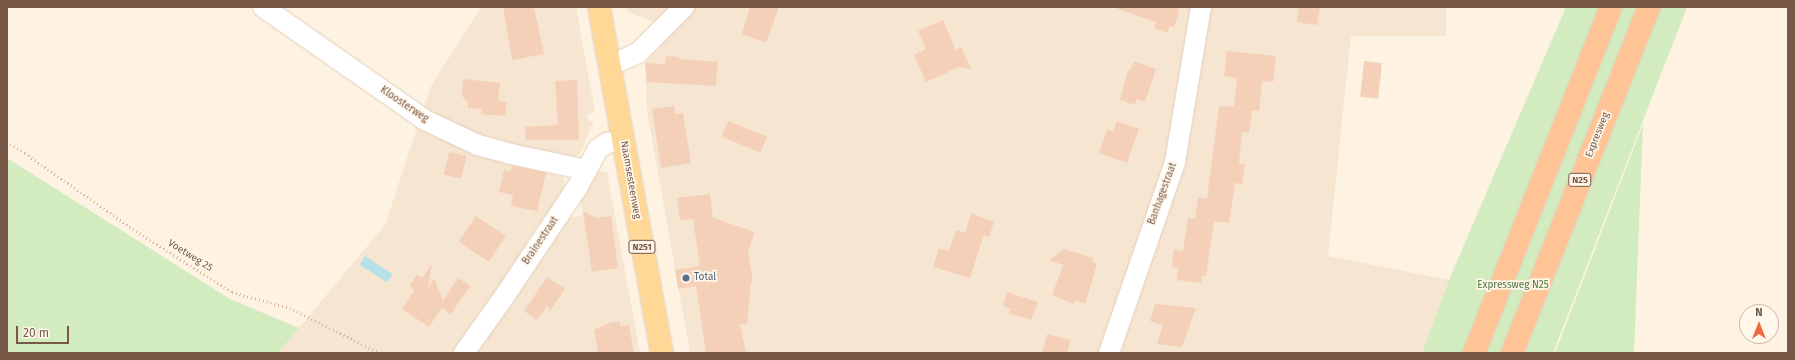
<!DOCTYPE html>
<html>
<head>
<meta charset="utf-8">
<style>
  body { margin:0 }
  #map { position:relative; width:1795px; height:360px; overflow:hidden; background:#fef3e2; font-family:"Fira Sans",sans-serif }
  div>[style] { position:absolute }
  .residential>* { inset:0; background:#f6e5d0 }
  .green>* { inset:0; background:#d2ecc0 }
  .water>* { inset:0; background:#b5e1e8; transform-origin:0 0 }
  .building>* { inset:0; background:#f5d0b8; transform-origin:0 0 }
  .path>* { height:2.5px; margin-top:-1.25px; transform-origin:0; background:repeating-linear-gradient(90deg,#dab39b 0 1px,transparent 0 4px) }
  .roads { filter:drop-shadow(0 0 1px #e3cfbd) drop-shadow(0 0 1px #e3cfbd) }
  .minor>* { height:20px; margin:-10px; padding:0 10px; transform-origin:10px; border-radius:10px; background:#fff }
  .primary>* { height:22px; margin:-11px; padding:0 11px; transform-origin:11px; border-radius:11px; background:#ffd898 }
  .trunk>* { height:22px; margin:-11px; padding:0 11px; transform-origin:11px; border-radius:11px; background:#fec496 }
  .dots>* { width:11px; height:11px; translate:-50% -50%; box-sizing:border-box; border:2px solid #fff7ea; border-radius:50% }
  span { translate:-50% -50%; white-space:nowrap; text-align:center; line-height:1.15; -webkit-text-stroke:3.5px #fff7ea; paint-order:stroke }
  .shield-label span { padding:1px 3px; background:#fff7ea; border:1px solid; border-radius:3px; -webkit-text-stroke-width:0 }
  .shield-label { font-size:9px; color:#775847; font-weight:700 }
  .street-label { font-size:10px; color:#775847 }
  .service-label { font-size:10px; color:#4e5e75 }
  .left { translate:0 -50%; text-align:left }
  .park-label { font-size:10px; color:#4d783c }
  .frame { position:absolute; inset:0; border:8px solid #775847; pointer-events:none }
  .north { position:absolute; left:1739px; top:304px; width:40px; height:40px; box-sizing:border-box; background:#fff7ea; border:1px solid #c9b7a9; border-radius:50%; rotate:0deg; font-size:11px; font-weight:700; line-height:16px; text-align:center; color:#775847 }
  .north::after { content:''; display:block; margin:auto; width:14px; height:18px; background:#f0663f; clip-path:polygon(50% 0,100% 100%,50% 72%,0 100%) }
  .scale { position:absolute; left:16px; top:326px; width:53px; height:18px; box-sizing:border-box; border:2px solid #775847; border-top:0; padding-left:5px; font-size:12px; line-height:14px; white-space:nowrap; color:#775847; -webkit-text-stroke:3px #fff7ea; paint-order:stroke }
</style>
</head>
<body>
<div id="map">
  <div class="residential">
    <div style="clip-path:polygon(481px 7px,576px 7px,595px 112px,587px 114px,588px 121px,594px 121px,580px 154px,570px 158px,550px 153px,546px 173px,563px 177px,565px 186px,546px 218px,540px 223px,527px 242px,544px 252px,567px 218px,583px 215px,581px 204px,579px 203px,599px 171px,607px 172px,640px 353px,278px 353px,385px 225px,431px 86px)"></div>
    <div style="clip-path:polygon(627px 7px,1446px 7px,1446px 36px,1351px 36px,1328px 256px,1449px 280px,1422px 353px,690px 353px,647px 111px,645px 63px,669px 37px,654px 22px,628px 12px)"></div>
  </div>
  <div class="green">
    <div style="clip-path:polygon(1566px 7px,1687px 7px,1553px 353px,1422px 353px,1449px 280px)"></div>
    <div style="clip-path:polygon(1643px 124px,1634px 353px,1555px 353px)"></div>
    <div style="clip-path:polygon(7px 158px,230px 299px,299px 328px,278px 353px,7px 353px)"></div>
  </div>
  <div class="water">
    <div style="left:365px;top:256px;width:33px;height:10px;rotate:33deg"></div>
  </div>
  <div class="building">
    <div style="clip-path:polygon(503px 7px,534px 7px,544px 54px,512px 60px)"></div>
    <div style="clip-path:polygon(750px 7px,779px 7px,766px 43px,742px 34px)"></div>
    <div style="clip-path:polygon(1118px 7px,1179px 7px,1177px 12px,1179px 13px,1174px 27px,1170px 26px,1167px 33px,1154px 28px,1156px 22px,1118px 9px)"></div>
    <div style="clip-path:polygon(1299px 7px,1320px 7px,1317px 25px,1297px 22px)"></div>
    <div style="clip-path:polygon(943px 20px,956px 50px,961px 47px,971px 69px,959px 67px,926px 82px,914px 55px,926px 49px,918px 31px)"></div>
    <div style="clip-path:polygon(1227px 51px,1276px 56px,1273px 82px,1262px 81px,1259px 111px,1252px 110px,1249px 133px,1242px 132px,1239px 163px,1245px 164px,1242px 184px,1235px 183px,1229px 223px,1214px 221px,1206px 276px,1202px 276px,1201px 283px,1177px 280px,1178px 268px,1172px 267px,1174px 250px,1183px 251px,1188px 218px,1195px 219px,1198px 197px,1207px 199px,1219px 106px,1234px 107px,1237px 78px,1224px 76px)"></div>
    <div style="clip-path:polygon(666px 56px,679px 57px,679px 59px,718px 62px,716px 86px,647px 82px,645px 63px,665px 64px)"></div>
    <div style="clip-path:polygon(1134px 61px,1156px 69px,1145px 102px,1137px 99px,1135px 105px,1120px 100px,1128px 70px,1130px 71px)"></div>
    <div style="left:1364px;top:61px;width:18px;height:36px;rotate:6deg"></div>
    <div style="clip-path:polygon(463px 79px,500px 83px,498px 101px,507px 102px,505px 116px,481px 114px,482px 109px,468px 108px,468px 103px,462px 96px)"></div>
    <div style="clip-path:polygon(577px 80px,579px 140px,526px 140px,525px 127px,558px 125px,555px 81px)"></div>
    <div style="clip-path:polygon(674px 106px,675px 114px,683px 113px,691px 163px,661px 168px,652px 109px)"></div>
    <div style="left:728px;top:121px;width:42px;height:17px;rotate:22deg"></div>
    <div style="clip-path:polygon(1117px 121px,1139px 129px,1127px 163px,1099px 153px,1107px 130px,1113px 132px)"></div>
    <div style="left:449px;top:152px;width:18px;height:23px;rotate:13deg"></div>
    <div style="clip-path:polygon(512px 166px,546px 173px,537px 211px,511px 206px,513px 195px,499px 192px,504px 170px,510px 172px)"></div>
    <div style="clip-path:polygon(710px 194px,713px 218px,755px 232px,748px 251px,753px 282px,751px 282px,747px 325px,740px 324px,746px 353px,706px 353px,696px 286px,678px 289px,675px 270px,700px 266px,693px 219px,680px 220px,677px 198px)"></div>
    <div style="clip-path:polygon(583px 211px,596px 218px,611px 216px,618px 268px,592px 272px)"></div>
    <div style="clip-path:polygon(971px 213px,994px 222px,989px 237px,984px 235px,970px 278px,933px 267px,939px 248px,949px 251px,956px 230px,965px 233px)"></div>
    <div style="left:476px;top:216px;width:36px;height:31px;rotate:34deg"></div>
    <div style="clip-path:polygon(1064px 249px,1093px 258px,1092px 262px,1097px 264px,1085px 304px,1076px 300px,1074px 304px,1052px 295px,1063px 265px,1049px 260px)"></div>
    <div style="clip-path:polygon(432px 264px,428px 288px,434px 278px,443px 301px,458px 278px,470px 286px,451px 314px,442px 308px,429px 327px,402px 309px,415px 290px,409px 286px,417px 275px,422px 278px)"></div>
    <div style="clip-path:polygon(547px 277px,565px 289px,549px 312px,548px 305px,537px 320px,524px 311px)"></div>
    <div style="clip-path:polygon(1007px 292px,1038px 302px,1031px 320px,1008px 313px,1011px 309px,1003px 306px)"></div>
    <div style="clip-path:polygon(1155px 304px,1196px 308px,1182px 347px,1157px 344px,1163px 325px,1150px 321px)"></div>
    <div style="clip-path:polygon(619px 321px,620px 326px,629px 325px,634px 353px,598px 353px,594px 330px,609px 323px)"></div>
    <div style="clip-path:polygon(1047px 334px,1071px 340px,1067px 353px,1042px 353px)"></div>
  </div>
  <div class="path">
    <div style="left:7px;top:142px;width:21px;rotate:31deg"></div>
    <div style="left:25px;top:153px;width:132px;rotate:35.1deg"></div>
    <div style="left:133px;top:229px;width:117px;rotate:32.5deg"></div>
    <div style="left:232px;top:292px;width:60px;rotate:15.4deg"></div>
    <div style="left:290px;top:308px;width:101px;rotate:26.6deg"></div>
  </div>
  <div class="roads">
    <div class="minor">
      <div style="left:263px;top:7px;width:198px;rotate:34.9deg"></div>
      <div style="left:425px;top:120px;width:59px;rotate:25.3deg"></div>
      <div style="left:478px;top:145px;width:34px;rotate:15deg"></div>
      <div style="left:511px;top:154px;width:77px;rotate:12deg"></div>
      <div style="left:609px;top:66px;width:32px;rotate:-24deg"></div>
      <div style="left:638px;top:53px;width:65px;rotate:-45deg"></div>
      <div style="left:464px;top:353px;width:69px;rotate:-54.5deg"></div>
      <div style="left:504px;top:297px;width:133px;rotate:-56.3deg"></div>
      <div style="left:578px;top:186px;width:42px;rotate:-61.6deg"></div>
      <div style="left:598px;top:149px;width:11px;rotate:-34deg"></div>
      <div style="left:607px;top:143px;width:16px;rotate:-11deg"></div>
      <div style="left:1109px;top:353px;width:202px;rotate:-70.9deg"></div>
      <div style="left:1175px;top:162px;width:157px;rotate:-80.5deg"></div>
    </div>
    <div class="primary">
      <div style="left:599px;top:7px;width:352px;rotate:79.7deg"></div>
    </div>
    <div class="trunk">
      <div style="left:1474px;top:353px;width:372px;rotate:-68.4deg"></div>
      <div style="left:1512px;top:353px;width:372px;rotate:-68.4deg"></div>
    </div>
  </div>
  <div class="dots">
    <div style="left:686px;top:278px;background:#5c6f8a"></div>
  </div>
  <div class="shield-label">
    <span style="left:1580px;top:180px">N25</span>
    <span style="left:642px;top:247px">N251</span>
  </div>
  <div class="street-label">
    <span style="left:404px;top:105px;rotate:34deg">Kloosterweg</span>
    <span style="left:1598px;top:135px;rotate:-68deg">Expresweg</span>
    <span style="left:630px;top:180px;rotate:80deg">Naamsesteenweg</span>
    <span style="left:1163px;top:194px;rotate:-70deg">Banhagestraat</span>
    <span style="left:541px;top:241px;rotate:-56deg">Brainestraat</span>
    <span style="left:190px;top:256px;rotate:32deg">Voetweg 25</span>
  </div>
  <div class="service-label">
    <span class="left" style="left:694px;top:278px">Total</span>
  </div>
  <div class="park-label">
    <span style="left:1513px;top:286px">Expressweg N25</span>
  </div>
  <div class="frame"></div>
  <div class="north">N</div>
  <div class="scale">20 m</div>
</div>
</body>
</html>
